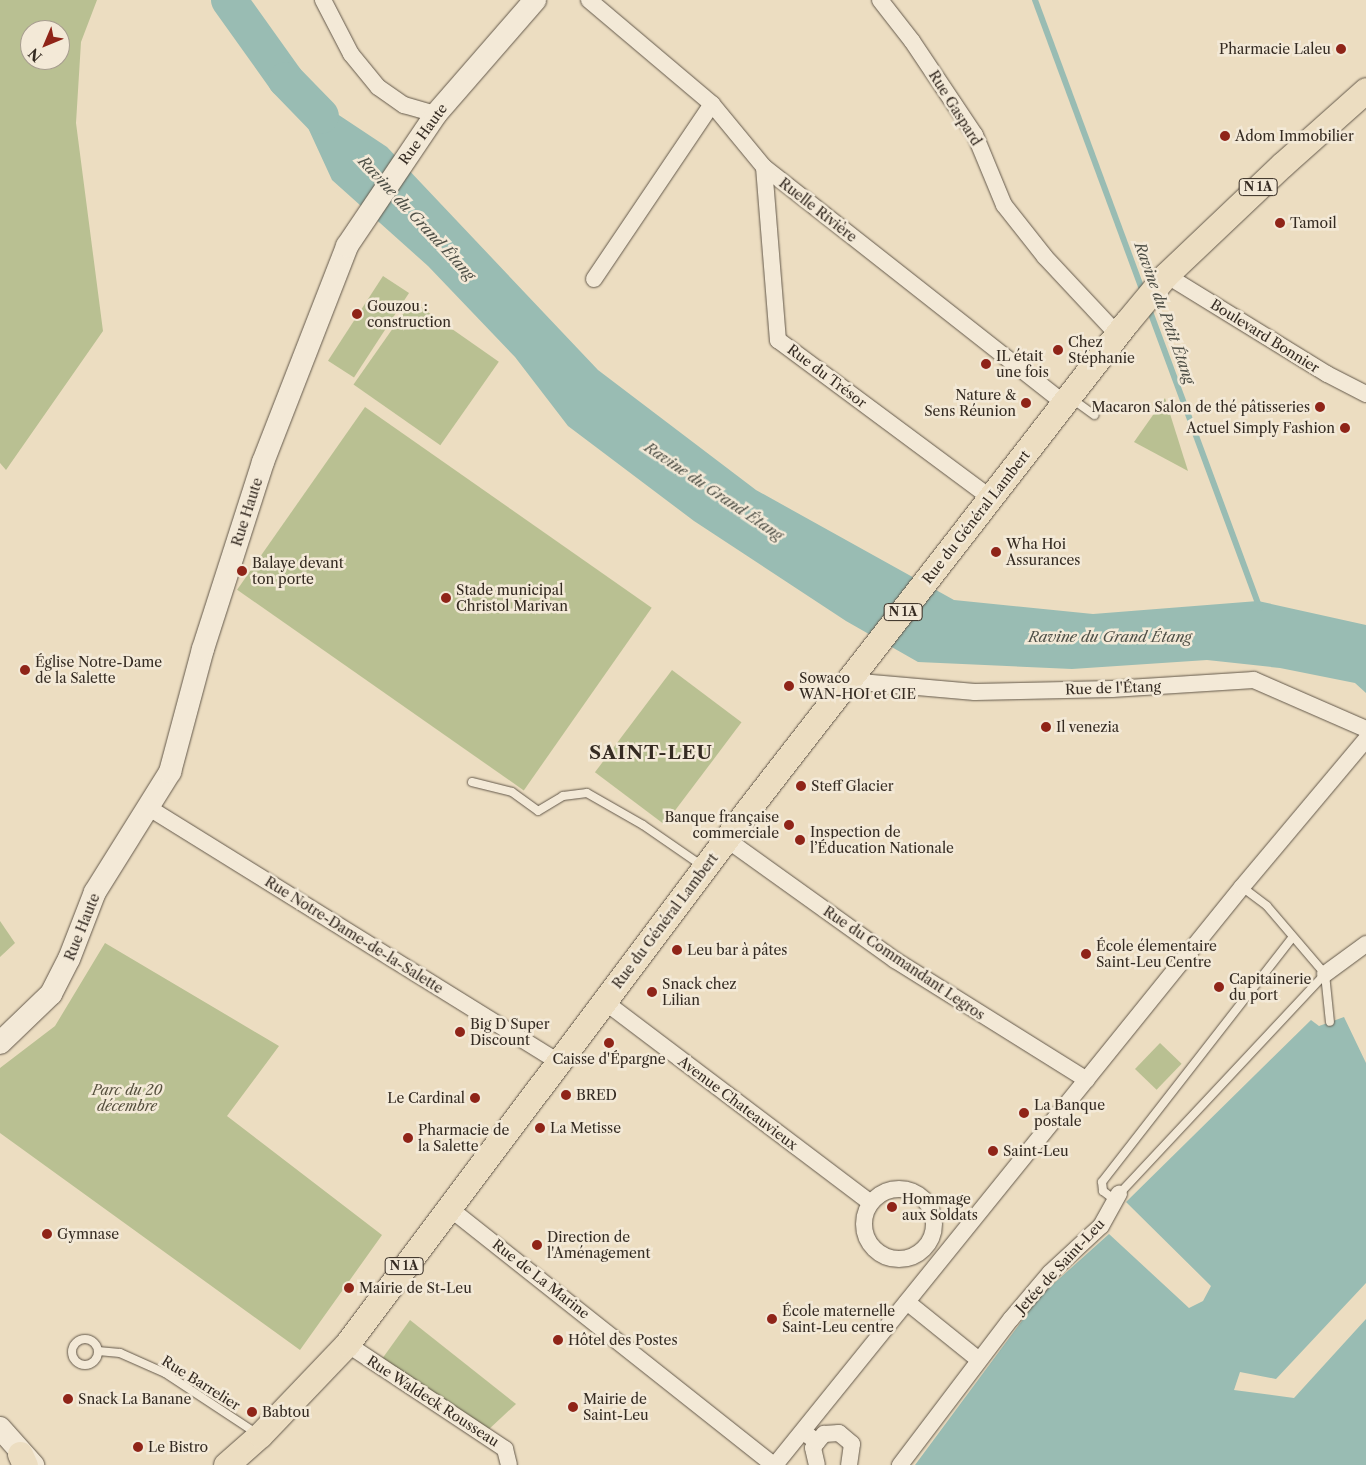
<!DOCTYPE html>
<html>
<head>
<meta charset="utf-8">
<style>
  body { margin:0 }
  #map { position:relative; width:1366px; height:1465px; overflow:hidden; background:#ecddc1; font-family:"Libre Caslon Text",serif }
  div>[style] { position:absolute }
  .green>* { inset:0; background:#b9c092; transform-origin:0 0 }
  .water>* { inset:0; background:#99bcb3 }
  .stream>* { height:6px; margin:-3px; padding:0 3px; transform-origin:3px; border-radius:3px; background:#99bcb3 }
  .river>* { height:36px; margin:-18px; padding:0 18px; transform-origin:18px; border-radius:18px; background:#99bcb3 }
  .roads { filter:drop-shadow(0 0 1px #63584a) drop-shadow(0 0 1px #63584a) }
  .lane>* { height:8px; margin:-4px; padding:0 4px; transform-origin:4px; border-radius:4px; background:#f3e9d7 }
  .lane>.ring { margin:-4px; padding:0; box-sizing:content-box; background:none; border:8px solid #f3e9d7; border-radius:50% }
  .street>* { height:16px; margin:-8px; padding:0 8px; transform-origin:8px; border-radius:8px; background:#f3e9d7 }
  .street>.ring { margin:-8px; padding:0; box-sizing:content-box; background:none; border:16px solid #f3e9d7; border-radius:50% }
  .secondary>* { height:22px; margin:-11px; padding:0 11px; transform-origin:11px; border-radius:11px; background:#f3e9d7 }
  .primary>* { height:25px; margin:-12.5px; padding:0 12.5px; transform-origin:12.5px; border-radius:12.5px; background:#ecddc1 }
  .dots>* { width:14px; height:14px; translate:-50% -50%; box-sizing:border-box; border:2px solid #f3e9d7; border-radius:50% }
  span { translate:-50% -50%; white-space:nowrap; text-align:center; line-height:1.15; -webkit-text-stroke:5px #f3e9d7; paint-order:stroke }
  .shield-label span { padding:1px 4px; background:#f3e9d7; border:1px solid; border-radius:4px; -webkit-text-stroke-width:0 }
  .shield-label { font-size:12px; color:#352b22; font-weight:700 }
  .poi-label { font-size:14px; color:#352b22 }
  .right { translate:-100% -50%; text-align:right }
  .left { translate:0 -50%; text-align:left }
  .street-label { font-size:14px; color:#352b22 }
  .park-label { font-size:14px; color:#56503e; font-style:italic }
  .water-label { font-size:15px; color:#4e4f46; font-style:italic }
  .district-label { font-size:19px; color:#352b22; font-weight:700; letter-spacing:1px }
  .north { position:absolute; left:20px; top:20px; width:50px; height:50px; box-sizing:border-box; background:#f3e9d7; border:1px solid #a79d8f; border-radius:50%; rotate:225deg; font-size:14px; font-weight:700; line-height:20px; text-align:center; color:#352b22 }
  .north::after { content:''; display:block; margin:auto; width:18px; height:22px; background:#8f2418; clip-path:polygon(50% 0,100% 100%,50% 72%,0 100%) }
</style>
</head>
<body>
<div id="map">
  <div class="green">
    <div style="clip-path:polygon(evenodd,0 0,97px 0,81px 42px,76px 123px,103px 331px,6px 470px,0 463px,0 0,30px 30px,60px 30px,60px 60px,30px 60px,30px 30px)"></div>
    <div style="left:383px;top:276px;width:31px;height:101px;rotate:33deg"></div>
    <div style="left:412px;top:301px;width:106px;height:102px;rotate:35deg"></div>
    <div style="clip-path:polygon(1165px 398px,1188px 471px,1134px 442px)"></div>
    <div style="left:365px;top:407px;width:350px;height:223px;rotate:35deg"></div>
    <div style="left:672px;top:670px;width:87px;height:128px;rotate:37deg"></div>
    <div style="clip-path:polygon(0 921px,15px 943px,0 957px)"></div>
    <div style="clip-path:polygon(105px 943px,279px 1046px,227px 1116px,382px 1235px,300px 1350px,0 1133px,0 1068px,55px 1026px)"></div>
    <div style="left:1160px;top:1043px;width:30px;height:36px;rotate:44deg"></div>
    <div style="clip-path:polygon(410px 1320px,516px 1404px,487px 1431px,382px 1359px)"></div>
  </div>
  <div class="water">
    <div style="clip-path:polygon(286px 80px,387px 147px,598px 370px,756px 490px,954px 600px,1093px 614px,1258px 601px,1366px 625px,1366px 693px,1355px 683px,1280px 668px,1207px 660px,1072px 669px,918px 662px,846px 621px,694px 521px,568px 426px,515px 357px,428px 266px,332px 180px)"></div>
    <div style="clip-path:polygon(1344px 1017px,1366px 1063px,1366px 1283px,1276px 1379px,1240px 1372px,1234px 1390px,1294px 1398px,1366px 1319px,1366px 1465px,915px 1465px,1041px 1295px,1109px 1234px,1189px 1308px,1203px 1301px,1211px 1286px,1126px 1202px,1311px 1020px,1319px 1026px)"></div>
  </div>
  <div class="stream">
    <div style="left:1035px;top:0;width:311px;rotate:69.7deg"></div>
    <div style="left:1148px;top:306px;width:322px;rotate:69.7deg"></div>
  </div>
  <div class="river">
    <div style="left:229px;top:0;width:98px;rotate:54.5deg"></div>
    <div style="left:286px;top:80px;width:50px;rotate:45.8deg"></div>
  </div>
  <div class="roads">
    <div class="lane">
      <div style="left:1071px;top:398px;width:29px;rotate:36deg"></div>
      <div style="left:472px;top:782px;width:41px;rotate:14deg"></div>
      <div style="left:512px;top:792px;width:32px;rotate:36deg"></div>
      <div style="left:538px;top:811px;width:29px;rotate:-31deg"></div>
      <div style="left:563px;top:796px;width:24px;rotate:-7deg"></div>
      <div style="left:587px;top:793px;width:64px;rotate:29.7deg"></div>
      <div style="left:643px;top:825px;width:70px;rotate:34.6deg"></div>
      <div style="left:1242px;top:887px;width:31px;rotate:37deg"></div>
      <div style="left:1267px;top:906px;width:89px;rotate:49.5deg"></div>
      <div style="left:1325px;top:974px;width:301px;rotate:133.1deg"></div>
      <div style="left:1119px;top:1194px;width:9px;rotate:159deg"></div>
      <div style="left:1111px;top:1197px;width:10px;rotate:-143deg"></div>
      <div style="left:1103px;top:1191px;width:9px;rotate:-96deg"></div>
      <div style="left:1102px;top:1182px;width:309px;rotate:-52.1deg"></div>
      <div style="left:1325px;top:974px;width:48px;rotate:84.1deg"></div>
      <div class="ring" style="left:72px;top:1339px;width:18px;height:18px"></div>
      <div style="left:98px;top:1351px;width:22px;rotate:5deg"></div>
      <div style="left:120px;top:1353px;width:49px;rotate:24deg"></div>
      <div style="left:165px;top:1373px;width:109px;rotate:33.4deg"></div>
    </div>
    <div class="street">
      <div style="left:323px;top:0;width:61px;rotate:62.6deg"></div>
      <div style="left:351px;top:54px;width:43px;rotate:50.7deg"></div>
      <div style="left:378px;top:87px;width:32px;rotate:35deg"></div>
      <div style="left:404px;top:105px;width:33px;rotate:16deg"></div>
      <div style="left:589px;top:0;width:161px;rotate:40.2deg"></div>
      <div style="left:712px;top:104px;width:82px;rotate:50.5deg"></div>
      <div style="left:764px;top:167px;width:382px;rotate:38.2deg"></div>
      <div style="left:880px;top:0;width:52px;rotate:52deg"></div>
      <div style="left:912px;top:41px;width:113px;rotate:56.2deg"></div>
      <div style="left:975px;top:135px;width:76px;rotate:67.5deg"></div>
      <div style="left:1004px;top:205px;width:66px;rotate:51.7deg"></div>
      <div style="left:1045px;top:257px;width:105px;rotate:46.9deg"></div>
      <div style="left:764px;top:167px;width:174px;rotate:85.4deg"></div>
      <div style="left:778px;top:340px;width:265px;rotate:36.6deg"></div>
      <div style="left:1166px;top:275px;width:189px;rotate:31.6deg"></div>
      <div style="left:1327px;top:374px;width:44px;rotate:27.1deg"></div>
      <div style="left:594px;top:279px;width:211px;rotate:-56deg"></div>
      <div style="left:849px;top:681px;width:126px;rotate:5deg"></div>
      <div style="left:975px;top:692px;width:137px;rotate:-1.3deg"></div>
      <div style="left:1112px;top:689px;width:142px;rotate:-3.6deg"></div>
      <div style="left:1254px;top:680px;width:122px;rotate:23.6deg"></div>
      <div style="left:149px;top:808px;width:482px;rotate:31.8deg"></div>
      <div style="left:726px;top:839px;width:208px;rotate:35.6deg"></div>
      <div style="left:895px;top:960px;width:226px;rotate:32deg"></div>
      <div style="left:1325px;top:974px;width:51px;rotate:-36.2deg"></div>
      <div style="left:605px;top:1002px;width:333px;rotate:37.1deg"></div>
      <div class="ring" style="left:864px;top:1189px;width:54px;height:54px"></div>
      <div style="left:448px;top:1207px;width:415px;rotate:38.4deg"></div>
      <div style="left:907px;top:1302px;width:92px;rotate:38.9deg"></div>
      <div style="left:347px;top:1344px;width:190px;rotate:33.6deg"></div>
      <div style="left:505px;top:1449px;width:16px;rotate:76deg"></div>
      <div style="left:809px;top:1436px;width:10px;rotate:37deg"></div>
      <div style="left:817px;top:1442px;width:7px;rotate:124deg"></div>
      <div style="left:813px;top:1448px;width:17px;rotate:77deg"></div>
      <div style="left:817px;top:1442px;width:11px;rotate:-49deg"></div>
      <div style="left:824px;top:1434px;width:15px;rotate:-4deg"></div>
      <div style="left:839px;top:1433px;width:17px;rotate:40deg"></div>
      <div style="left:852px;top:1444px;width:21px;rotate:98deg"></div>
      <div style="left:775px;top:1465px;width:743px;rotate:-51.06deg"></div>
      <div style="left:1242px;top:887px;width:193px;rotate:-50deg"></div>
      <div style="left:900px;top:1465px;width:183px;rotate:-52.8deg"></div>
      <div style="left:1011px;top:1319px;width:60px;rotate:-49.7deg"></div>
      <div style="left:1050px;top:1273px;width:69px;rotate:-42.7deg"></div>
      <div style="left:1101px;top:1226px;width:37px;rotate:-61deg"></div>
    </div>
    <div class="secondary">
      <div style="left:0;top:1043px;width:71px;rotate:-43.9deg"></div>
      <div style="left:51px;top:994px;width:39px;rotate:-63deg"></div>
      <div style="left:69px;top:959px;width:72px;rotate:-68.8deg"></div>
      <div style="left:95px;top:892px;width:142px;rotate:-58deg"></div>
      <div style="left:170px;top:772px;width:127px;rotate:-75deg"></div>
      <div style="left:203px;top:649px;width:196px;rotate:-72.2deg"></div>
      <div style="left:263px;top:462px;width:232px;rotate:-68.7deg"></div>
      <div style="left:347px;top:246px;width:159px;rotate:-56deg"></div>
      <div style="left:436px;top:114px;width:151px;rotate:-49deg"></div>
      <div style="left:0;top:1428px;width:50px;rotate:48.3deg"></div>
    </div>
    <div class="primary">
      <div style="left:20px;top:1454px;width:12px;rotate:66deg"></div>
      <div style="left:226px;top:1465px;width:45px;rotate:-41.4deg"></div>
      <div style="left:260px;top:1435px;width:126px;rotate:-46.3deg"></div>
      <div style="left:347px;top:1344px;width:666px;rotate:-53.11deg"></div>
      <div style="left:747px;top:811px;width:618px;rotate:-52.17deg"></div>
      <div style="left:1126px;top:323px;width:62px;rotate:-50.2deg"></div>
      <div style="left:1166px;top:275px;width:161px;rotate:-43.5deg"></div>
      <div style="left:1283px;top:164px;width:111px;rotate:-41.7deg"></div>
    </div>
  </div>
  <div class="dots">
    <div style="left:1341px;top:49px;background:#8f2418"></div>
    <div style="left:1225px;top:136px;background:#8f2418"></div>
    <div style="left:1280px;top:223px;background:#8f2418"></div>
    <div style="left:357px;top:314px;background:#8f2418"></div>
    <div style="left:1058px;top:350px;background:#8f2418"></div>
    <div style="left:986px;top:364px;background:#8f2418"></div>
    <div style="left:1026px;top:403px;background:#8f2418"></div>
    <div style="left:1320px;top:407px;background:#8f2418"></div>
    <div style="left:1345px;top:428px;background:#8f2418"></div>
    <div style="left:996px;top:552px;background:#8f2418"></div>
    <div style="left:242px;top:571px;background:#8f2418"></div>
    <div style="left:446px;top:598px;background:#8f2418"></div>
    <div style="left:25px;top:670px;background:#8f2418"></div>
    <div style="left:789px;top:686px;background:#8f2418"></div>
    <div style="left:1046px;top:727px;background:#8f2418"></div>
    <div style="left:801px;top:786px;background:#8f2418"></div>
    <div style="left:789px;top:825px;background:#8f2418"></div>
    <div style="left:800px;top:840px;background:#8f2418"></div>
    <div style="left:677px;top:950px;background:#8f2418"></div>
    <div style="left:1086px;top:954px;background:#8f2418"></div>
    <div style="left:1219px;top:987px;background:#8f2418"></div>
    <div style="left:652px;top:992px;background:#8f2418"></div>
    <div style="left:460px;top:1032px;background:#8f2418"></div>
    <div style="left:609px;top:1043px;background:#8f2418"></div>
    <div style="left:566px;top:1095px;background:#8f2418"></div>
    <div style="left:475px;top:1098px;background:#8f2418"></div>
    <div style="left:1024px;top:1113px;background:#8f2418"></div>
    <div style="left:540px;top:1128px;background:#8f2418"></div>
    <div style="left:408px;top:1138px;background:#8f2418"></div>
    <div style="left:993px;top:1151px;background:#8f2418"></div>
    <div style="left:892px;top:1207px;background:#8f2418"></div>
    <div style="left:47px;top:1234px;background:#8f2418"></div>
    <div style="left:537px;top:1245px;background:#8f2418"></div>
    <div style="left:349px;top:1288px;background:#8f2418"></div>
    <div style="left:772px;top:1319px;background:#8f2418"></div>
    <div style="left:558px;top:1340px;background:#8f2418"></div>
    <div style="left:68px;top:1399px;background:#8f2418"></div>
    <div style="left:573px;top:1407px;background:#8f2418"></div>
    <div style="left:252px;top:1412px;background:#8f2418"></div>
    <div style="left:138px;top:1447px;background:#8f2418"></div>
  </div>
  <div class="shield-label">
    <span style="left:1258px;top:187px">N 1A</span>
    <span style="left:903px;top:612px">N 1A</span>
    <span style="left:404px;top:1266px">N 1A</span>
  </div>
  <div class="poi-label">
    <span class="right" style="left:1331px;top:49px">Pharmacie Laleu</span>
    <span class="left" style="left:1235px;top:136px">Adom Immobilier</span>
    <span class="left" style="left:1290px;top:223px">Tamoil</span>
    <span class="left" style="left:367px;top:314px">Gouzou :<br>construction</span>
    <span class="left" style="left:1068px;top:350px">Chez<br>Stéphanie</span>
    <span class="left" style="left:996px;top:364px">IL était<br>une fois</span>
    <span class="right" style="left:1016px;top:403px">Nature &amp;<br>Sens Réunion</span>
    <span class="right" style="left:1310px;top:407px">Macaron Salon de thé pâtisseries</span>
    <span class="right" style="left:1335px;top:428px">Actuel Simply Fashion</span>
    <span class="left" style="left:1006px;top:552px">Wha Hoi<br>Assurances</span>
    <span class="left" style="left:252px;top:571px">Balaye devant<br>ton porte</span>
    <span class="left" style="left:456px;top:598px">Stade municipal<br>Christol Marivan</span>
    <span class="left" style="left:35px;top:670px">Église Notre-Dame<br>de la Salette</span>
    <span class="left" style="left:799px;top:686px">Sowaco<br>WAN-HOI et CIE</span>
    <span class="left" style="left:1056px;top:727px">Il venezia</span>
    <span class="left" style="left:811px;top:786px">Steff Glacier</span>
    <span class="right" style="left:779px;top:825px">Banque française<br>commerciale</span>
    <span class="left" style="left:810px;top:840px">Inspection de<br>l’Éducation Nationale</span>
    <span class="left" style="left:1096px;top:954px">École élementaire<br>Saint-Leu Centre</span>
    <span class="left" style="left:687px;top:950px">Leu bar à pâtes</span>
    <span class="left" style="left:1229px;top:987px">Capitainerie<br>du port</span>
    <span class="left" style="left:662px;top:992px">Snack chez<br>Lilian</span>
    <span class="left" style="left:470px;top:1032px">Big D Super<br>Discount</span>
    <span style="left:609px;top:1059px">Caisse d'Épargne</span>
    <span class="left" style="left:576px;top:1095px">BRED</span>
    <span class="right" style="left:465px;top:1098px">Le Cardinal</span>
    <span class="left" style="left:1034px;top:1113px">La Banque<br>postale</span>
    <span class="left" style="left:550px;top:1128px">La Metisse</span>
    <span class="left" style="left:418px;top:1138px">Pharmacie de<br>la Salette</span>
    <span class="left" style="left:1003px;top:1151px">Saint-Leu</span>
    <span class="left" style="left:902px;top:1207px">Hommage<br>aux Soldats</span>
    <span class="left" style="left:57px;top:1234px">Gymnase</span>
    <span class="left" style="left:547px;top:1245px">Direction de<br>l'Aménagement</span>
    <span class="left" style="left:359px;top:1288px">Mairie de St-Leu</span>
    <span class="left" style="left:782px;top:1319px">École maternelle<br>Saint-Leu centre</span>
    <span class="left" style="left:568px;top:1340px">Hôtel des Postes</span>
    <span class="left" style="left:78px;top:1399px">Snack La Banane</span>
    <span class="left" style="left:583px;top:1407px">Mairie de<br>Saint-Leu</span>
    <span class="left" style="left:262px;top:1412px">Babtou</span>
    <span class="left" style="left:148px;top:1447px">Le Bistro</span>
  </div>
  <div class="street-label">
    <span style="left:955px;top:108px;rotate:58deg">Rue Gaspard</span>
    <span style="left:423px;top:134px;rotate:-54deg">Rue Haute</span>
    <span style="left:818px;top:210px;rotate:38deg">Ruelle Rivière</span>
    <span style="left:1265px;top:336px;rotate:32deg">Boulevard Bonnier</span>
    <span style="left:827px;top:376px;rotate:37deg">Rue du Trésor</span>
    <span style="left:247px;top:512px;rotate:-72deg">Rue Haute</span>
    <span style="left:976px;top:517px;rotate:-52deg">Rue du Général Lambert</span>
    <span style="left:1113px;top:688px;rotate:-2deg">Rue de l'Étang</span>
    <span style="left:665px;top:921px;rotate:-53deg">Rue du Général Lambert</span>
    <span style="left:82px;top:927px;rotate:-68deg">Rue Haute</span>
    <span style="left:354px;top:935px;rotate:32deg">Rue Notre-Dame-de-la-Salette</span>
    <span style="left:904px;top:963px;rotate:34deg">Rue du Commandant Legros</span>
    <span style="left:738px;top:1103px;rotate:37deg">Avenue Chateauvieux</span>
    <span style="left:1060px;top:1266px;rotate:-47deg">Jetée de Saint-Leu</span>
    <span style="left:541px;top:1279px;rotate:38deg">Rue de La Marine</span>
    <span style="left:201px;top:1383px;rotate:32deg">Rue Barrelier</span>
    <span style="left:433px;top:1401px;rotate:33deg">Rue Waldeck Rousseau</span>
  </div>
  <div class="park-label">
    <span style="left:127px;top:1098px">Parc du 20<br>décembre</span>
  </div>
  <div class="water-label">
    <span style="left:417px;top:218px;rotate:47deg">Ravine du Grand Étang</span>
    <span style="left:1165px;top:313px;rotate:70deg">Ravine du Petit Étang</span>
    <span style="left:714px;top:491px;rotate:34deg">Ravine du Grand Étang</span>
    <span style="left:1110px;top:637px">Ravine du Grand Étang</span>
  </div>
  <div class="district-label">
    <span style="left:651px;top:753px">SAINT-LEU</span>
  </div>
  <div class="north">N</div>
</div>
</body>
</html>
